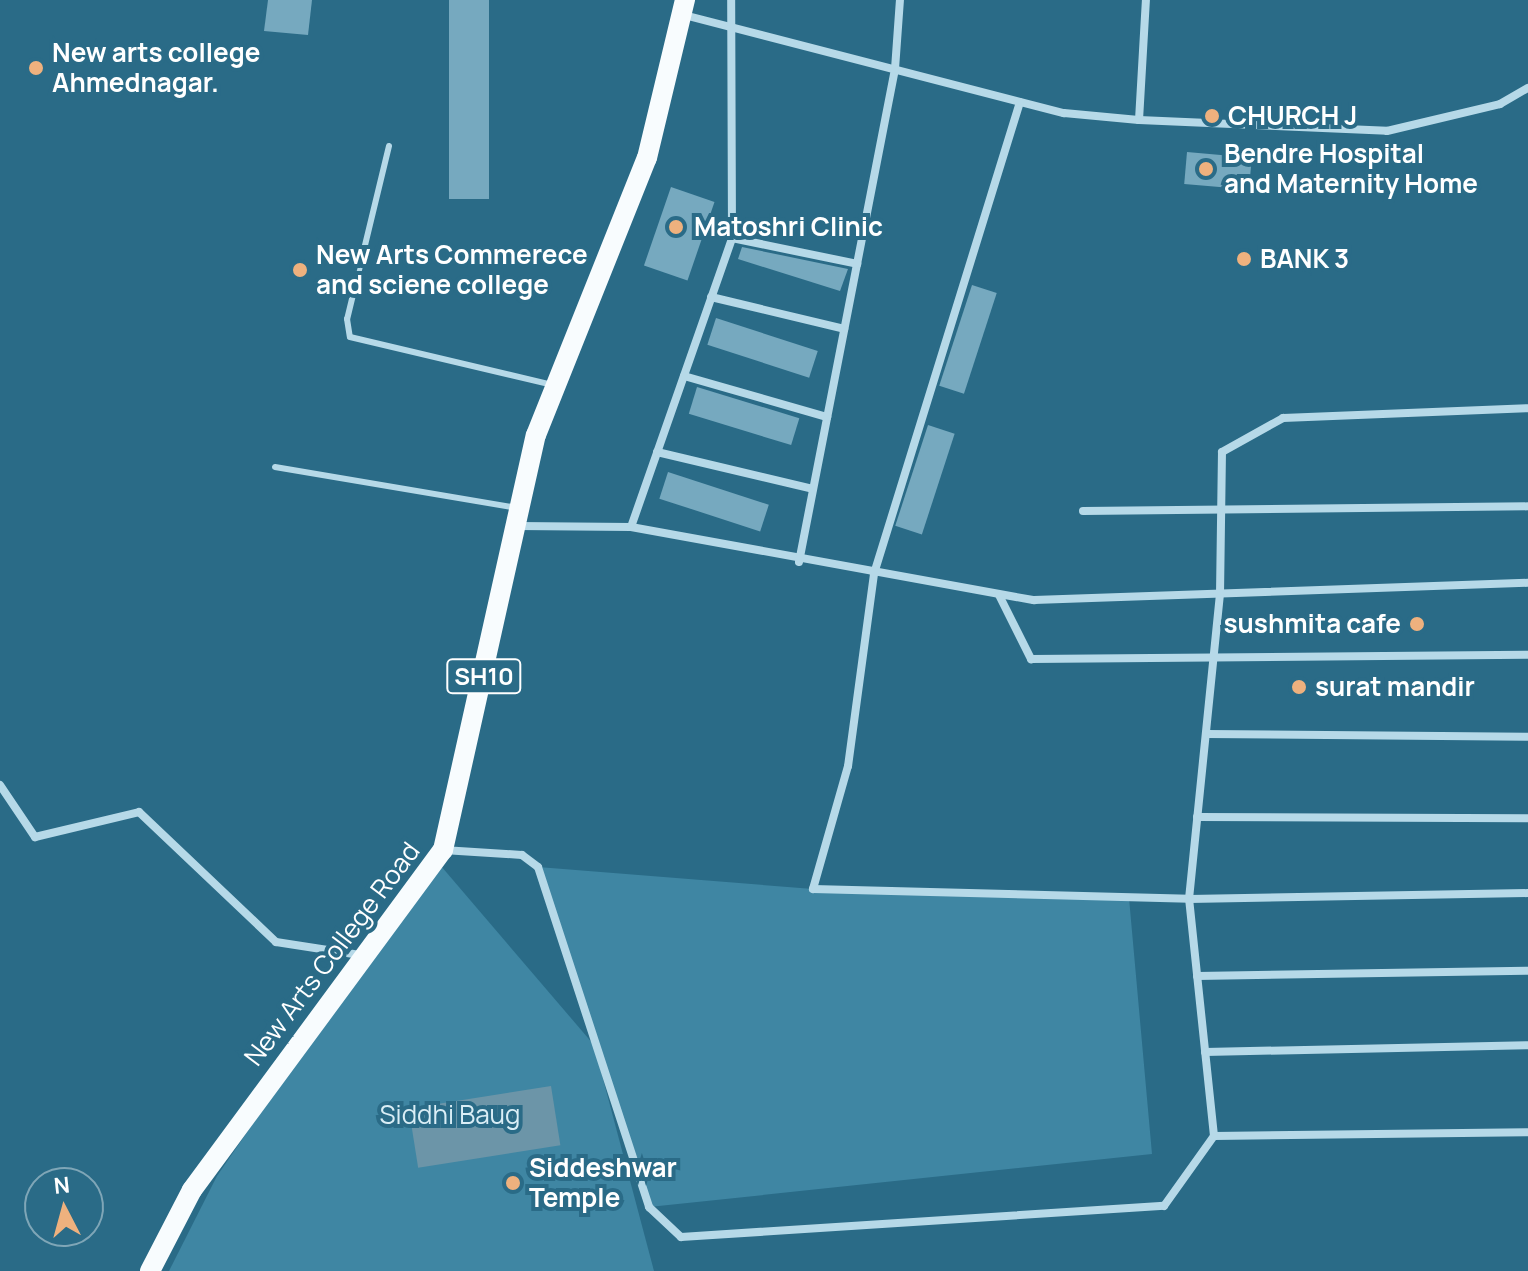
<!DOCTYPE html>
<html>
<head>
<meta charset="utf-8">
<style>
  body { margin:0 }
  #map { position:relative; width:1528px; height:1271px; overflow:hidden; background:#2a6b87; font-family:Manrope,sans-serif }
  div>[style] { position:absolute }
  .green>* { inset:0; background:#3f86a3 }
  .water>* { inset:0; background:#6c95a8; transform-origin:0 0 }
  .building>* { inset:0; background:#76a9bf; transform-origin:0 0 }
  .lane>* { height:6px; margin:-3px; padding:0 3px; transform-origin:3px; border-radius:3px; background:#b6d9e8 }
  .street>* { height:8px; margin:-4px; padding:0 4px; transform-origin:4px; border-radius:4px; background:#b6d9e8 }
  .primary>* { height:20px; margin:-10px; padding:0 10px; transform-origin:10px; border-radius:10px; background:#f8fcfe }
  .dots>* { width:22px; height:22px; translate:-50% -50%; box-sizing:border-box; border:4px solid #2a6b87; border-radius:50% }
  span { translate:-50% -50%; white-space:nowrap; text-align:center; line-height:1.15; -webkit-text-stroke:8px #2a6b87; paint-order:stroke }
  .shield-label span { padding:2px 6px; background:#2a6b87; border:2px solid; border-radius:6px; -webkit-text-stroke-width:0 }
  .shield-label { font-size:24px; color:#fff; font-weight:700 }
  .poi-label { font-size:26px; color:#fff; font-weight:700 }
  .left { translate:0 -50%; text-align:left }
  .right { translate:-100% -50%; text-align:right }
  .street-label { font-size:26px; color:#fff }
  .park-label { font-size:26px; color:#daeef6 }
  .north { position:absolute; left:24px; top:1167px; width:80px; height:80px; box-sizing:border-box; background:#2a6b87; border:2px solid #7fa6b7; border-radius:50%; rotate:354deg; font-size:22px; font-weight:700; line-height:32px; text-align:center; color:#fff }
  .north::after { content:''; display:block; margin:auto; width:28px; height:36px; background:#eeb17e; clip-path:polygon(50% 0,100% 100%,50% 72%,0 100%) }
</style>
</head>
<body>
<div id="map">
  <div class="green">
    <div style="clip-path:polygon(435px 859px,594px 1045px,654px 1271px,169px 1271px,217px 1176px)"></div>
    <div style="clip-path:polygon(538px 867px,813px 889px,1129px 898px,1152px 1154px,649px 1207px)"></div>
  </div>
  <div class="water">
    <div style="left:551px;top:1086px;width:60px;height:144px;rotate:81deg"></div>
  </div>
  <div class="building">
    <div style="clip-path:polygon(268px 0,312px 0,308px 35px,264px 31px)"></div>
    <div style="left:449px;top:0;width:40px;height:199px"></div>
    <div style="left:1187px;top:152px;width:65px;height:32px;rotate:5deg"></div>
    <div style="left:671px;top:187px;width:46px;height:83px;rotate:19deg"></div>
    <div style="clip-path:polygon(742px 247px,848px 269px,840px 291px,738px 259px)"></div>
    <div style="left:972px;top:285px;width:26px;height:106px;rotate:18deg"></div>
    <div style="left:716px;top:318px;width:107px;height:28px;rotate:18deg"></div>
    <div style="left:697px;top:387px;width:107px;height:28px;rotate:17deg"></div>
    <div style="left:928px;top:425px;width:28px;height:106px;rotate:18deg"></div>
    <div style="left:668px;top:472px;width:106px;height:28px;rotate:18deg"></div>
  </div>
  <div class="lane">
    <div style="left:389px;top:146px;width:178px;rotate:103.6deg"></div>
    <div style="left:347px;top:319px;width:18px;rotate:81deg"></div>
    <div style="left:350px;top:337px;width:209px;rotate:13.3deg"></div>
    <div style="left:275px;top:467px;width:245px;rotate:9.6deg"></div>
  </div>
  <div class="street">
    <div style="left:684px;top:15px;width:392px;rotate:14.5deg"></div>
    <div style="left:1064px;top:113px;width:75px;rotate:5.3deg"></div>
    <div style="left:1139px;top:120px;width:248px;rotate:2.5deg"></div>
    <div style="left:1387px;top:131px;width:116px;rotate:-13.4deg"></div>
    <div style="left:1500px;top:104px;width:32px;rotate:-30deg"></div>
    <div style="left:1020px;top:102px;width:494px;rotate:107.2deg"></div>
    <div style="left:874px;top:574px;width:194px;rotate:97.7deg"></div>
    <div style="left:848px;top:766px;width:128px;rotate:105.9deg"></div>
    <div style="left:813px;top:889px;width:376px;rotate:1.5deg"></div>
    <div style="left:1189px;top:899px;width:339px;rotate:-1deg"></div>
    <div style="left:1139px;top:120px;width:120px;rotate:-86.7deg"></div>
    <div style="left:732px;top:238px;width:128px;rotate:11.7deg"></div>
    <div style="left:711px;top:297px;width:137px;rotate:13.5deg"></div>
    <div style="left:684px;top:376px;width:149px;rotate:16deg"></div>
    <div style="left:657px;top:452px;width:160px;rotate:13.3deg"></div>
    <div style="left:1083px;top:511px;width:445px;rotate:-0.6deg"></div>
    <div style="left:518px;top:526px;width:113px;rotate:0.5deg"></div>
    <div style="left:631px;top:527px;width:410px;rotate:10.3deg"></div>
    <div style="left:1034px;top:600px;width:494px;rotate:-2deg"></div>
    <div style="left:631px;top:527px;width:306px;rotate:-70.7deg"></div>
    <div style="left:732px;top:238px;width:238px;rotate:-90.2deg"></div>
    <div style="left:799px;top:562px;width:502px;rotate:-78.98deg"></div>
    <div style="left:895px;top:69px;width:69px;rotate:-85.9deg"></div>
    <div style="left:999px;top:595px;width:72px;rotate:63.4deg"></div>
    <div style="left:1031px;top:659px;width:497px;rotate:-0.5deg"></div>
    <div style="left:1206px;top:734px;width:322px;rotate:0.5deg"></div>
    <div style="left:0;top:785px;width:63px;rotate:56.1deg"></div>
    <div style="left:35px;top:837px;width:107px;rotate:-13.5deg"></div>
    <div style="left:139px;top:812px;width:189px;rotate:43.5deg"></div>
    <div style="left:276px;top:942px;width:85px;rotate:8.8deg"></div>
    <div style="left:1197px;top:817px;width:331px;rotate:0.2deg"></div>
    <div style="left:443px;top:850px;width:79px;rotate:3.6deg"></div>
    <div style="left:522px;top:855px;width:20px;rotate:37deg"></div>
    <div style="left:538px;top:867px;width:358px;rotate:71.9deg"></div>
    <div style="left:649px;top:1207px;width:44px;rotate:43.2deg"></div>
    <div style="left:681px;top:1237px;width:484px;rotate:-3.7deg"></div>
    <div style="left:1164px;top:1206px;width:86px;rotate:-54.5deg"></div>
    <div style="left:1214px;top:1136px;width:314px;rotate:-0.7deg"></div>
    <div style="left:1197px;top:976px;width:331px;rotate:-0.9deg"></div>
    <div style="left:1205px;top:1052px;width:323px;rotate:-1.2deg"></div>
    <div style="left:1214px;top:1136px;width:238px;rotate:-96deg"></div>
    <div style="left:1189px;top:899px;width:307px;rotate:-84.2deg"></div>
    <div style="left:1220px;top:594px;width:142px;rotate:-89.2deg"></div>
    <div style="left:1222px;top:452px;width:70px;rotate:-29.1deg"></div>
    <div style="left:1283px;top:418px;width:245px;rotate:-2.3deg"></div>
  </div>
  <div class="primary">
    <div style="left:150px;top:1271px;width:91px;rotate:-62.6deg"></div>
    <div style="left:192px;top:1190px;width:423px;rotate:-53.6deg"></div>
    <div style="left:443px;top:850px;width:425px;rotate:-77.4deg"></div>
    <div style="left:536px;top:435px;width:298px;rotate:-68.2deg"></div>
    <div style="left:647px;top:158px;width:163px;rotate:-76.5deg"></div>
  </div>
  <div class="dots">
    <div style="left:36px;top:68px;background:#eeb17e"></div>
    <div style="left:1212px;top:116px;background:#eeb17e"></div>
    <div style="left:1206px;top:169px;background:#eeb17e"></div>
    <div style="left:676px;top:227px;background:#eeb17e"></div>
    <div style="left:1244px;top:259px;background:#eeb17e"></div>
    <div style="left:300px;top:270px;background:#eeb17e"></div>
    <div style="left:1417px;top:624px;background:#eeb17e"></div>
    <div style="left:1299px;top:687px;background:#eeb17e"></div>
    <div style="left:513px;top:1183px;background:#eeb17e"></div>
  </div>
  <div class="shield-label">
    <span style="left:484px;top:676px">SH10</span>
  </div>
  <div class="poi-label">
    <span class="left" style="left:52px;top:68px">New arts college<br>Ahmednagar.</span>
    <span class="left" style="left:1228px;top:116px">CHURCH J</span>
    <span class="left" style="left:1224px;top:169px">Bendre Hospital<br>and Maternity Home</span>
    <span class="left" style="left:694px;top:227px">Matoshri Clinic</span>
    <span class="left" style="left:316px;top:270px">New Arts Commerece<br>and sciene college</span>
    <span class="left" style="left:1260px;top:259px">BANK 3</span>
    <span class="right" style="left:1401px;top:624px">sushmita cafe</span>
    <span class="left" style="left:1315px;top:687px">surat mandir</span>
    <span class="left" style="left:529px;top:1183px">Siddeshwar<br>Temple</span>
  </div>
  <div class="street-label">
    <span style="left:332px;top:954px;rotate:-53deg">New Arts College Road</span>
  </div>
  <div class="park-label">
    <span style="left:450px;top:1115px">Siddhi Baug</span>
  </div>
  <div class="north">N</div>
</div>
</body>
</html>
